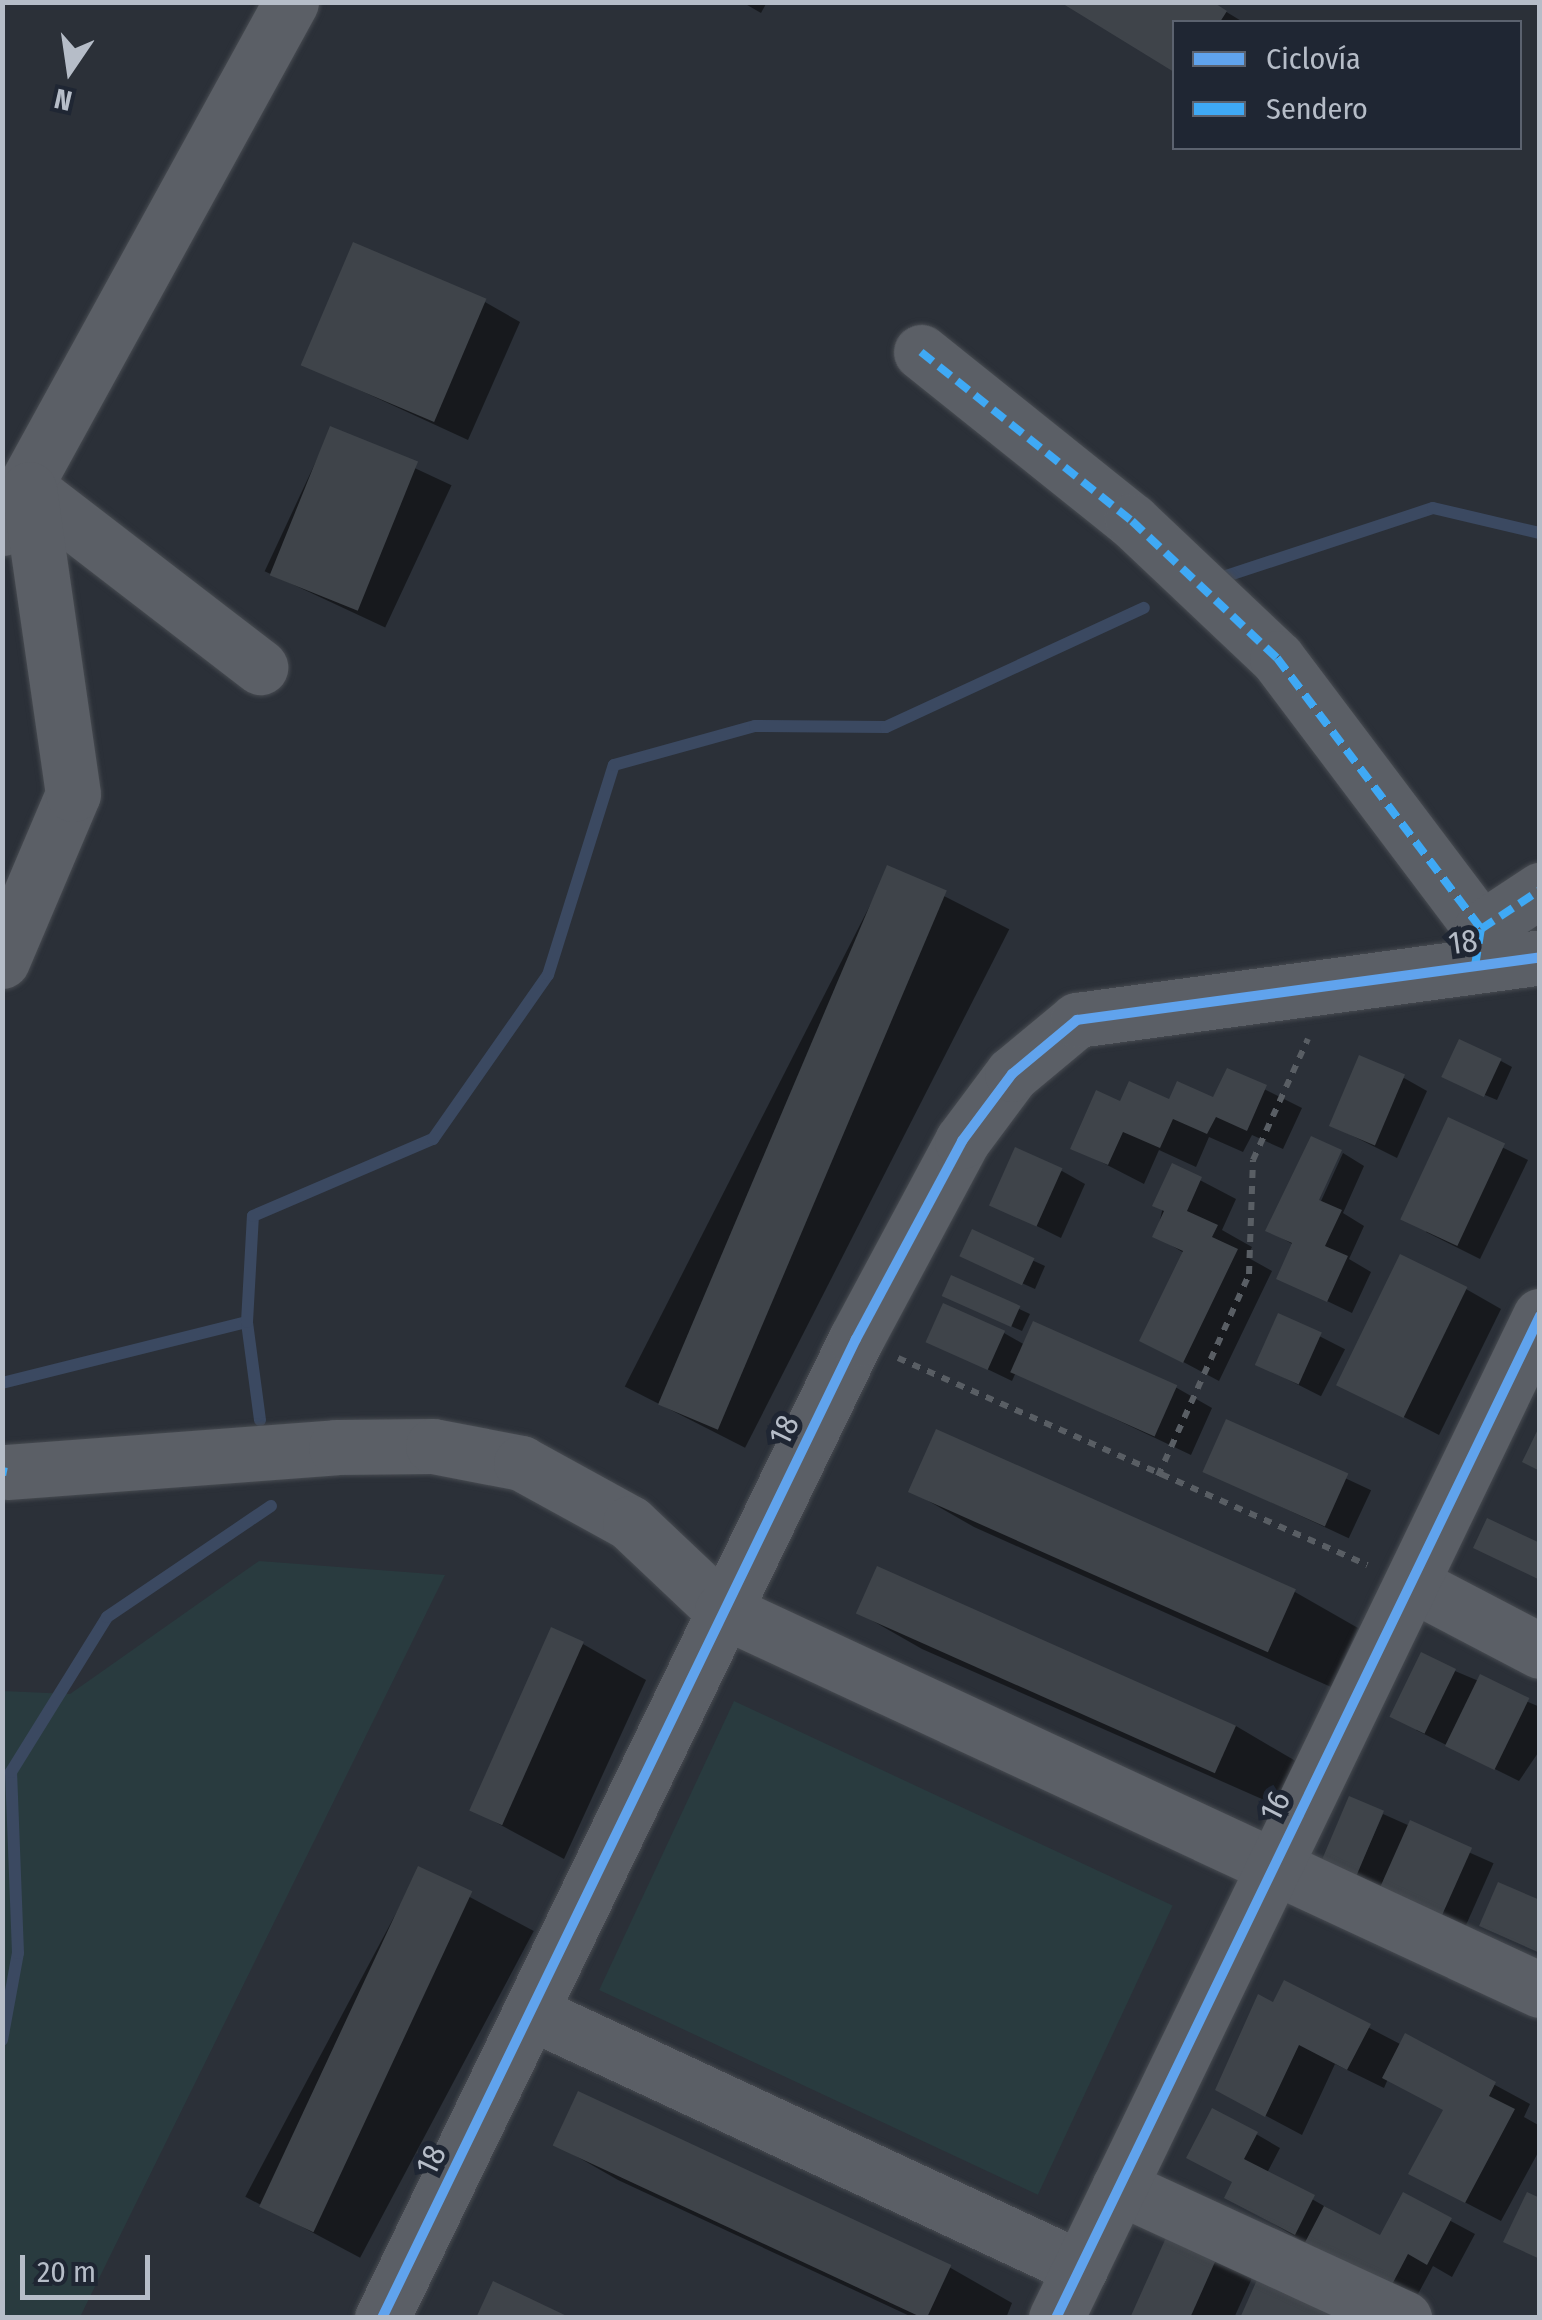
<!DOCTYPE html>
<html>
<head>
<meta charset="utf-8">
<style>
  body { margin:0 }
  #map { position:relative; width:1542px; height:2320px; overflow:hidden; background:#2b3038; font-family:"Fira Sans Condensed",sans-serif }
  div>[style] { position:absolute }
  .green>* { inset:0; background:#293b3f; transform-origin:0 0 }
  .shadow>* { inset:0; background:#0007; transform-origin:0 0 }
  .stream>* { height:12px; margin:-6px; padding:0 6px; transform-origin:6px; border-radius:6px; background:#3b4961 }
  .building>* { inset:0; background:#3f444a; transform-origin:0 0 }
  .path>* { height:6px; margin-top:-3px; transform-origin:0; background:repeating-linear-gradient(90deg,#595e64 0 8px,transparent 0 16px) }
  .roads { filter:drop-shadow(0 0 2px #474b51) drop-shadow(0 0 2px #474b51) }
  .minor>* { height:55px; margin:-27.5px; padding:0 27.5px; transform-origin:27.5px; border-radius:27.5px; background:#5b5f66 }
  .quiet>* { height:8px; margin-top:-4px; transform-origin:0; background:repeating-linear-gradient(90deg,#3fa9f5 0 15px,transparent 0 23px) }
  .cycleway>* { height:10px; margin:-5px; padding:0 5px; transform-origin:5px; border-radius:5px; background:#60a3ed }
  span { translate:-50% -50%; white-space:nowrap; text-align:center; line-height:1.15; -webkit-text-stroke:10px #1f2633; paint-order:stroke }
  .street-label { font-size:32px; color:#b6bdc8 }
  .frame { position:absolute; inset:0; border:5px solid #b6bdc8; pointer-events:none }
  .legend { position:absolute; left:1172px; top:20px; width:350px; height:130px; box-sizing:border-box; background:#1f2633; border:2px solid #5b626f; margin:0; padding:12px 18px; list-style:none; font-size:30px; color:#b6bdc8 }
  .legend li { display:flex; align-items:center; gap:20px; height:50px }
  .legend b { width:50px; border:2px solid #5b626f }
  .north { position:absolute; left:20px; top:20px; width:100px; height:100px; -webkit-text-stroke:8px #1f2633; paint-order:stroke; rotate:193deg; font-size:28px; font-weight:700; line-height:40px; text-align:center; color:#b6bdc8 }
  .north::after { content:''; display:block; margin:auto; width:35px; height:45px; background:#b6bdc8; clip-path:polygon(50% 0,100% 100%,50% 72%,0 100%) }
  .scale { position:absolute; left:20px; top:2255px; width:130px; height:45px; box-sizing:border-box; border:5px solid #b6bdc8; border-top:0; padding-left:12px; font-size:30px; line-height:35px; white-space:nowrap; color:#b6bdc8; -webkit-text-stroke:8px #1f2633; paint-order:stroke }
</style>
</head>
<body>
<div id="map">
  <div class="green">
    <div style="clip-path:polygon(259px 1561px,445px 1575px,80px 2317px,3px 2317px,3px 1691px,70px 1694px)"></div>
    <div style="left:734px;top:1701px;width:484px;height:319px;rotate:25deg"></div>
  </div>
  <div class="shadow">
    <div style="clip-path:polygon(742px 2px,767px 2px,761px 13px)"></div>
    <div style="clip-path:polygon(1065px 2px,1210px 2px,1243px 22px,1174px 22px,1174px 69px)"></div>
    <div style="clip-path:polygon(485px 302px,520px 322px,468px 440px,303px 364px)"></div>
    <div style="left:331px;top:429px;width:133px;height:157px;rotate:25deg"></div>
    <div style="left:889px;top:868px;width:135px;height:582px;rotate:27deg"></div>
    <div style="clip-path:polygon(1501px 1061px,1512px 1067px,1497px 1100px,1456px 1083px)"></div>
    <div style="clip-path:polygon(1228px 1071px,1302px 1108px,1283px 1149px,1252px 1135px,1243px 1152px,1209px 1137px,1196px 1167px,1159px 1150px,1144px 1184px,1074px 1148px,1122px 1104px,1214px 1100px)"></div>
    <div style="clip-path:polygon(1404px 1078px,1427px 1091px,1397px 1158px,1331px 1125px)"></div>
    <div style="clip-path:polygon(1449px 1121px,1528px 1160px,1480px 1259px,1426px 1232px)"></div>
    <div style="clip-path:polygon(1343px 1153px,1364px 1166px,1343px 1213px,1364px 1226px,1349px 1259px,1371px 1272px,1352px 1313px,1279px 1278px,1294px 1245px,1268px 1230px,1316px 1212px)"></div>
    <div style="clip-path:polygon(1173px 1166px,1236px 1199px,1222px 1230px,1252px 1247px,1247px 1257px,1272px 1271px,1219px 1381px,1142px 1340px,1184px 1253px,1156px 1236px)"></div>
    <div style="clip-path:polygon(1062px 1171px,1085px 1184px,1061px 1238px,992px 1204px)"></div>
    <div style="clip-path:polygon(973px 1233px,1045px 1266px,1035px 1289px,974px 1262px)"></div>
    <div style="clip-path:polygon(953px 1278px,1030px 1314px,1022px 1331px,956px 1301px)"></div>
    <div style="clip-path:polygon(1466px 1289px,1501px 1309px,1439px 1435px,1340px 1384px)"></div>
    <div style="left:1280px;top:1316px;width:73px;height:53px;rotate:27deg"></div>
    <div style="clip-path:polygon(1004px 1333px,1025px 1345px,1177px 1388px,1212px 1408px,1191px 1455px,1016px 1372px,1012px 1381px,929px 1341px)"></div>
    <div style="left:1227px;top:1423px;width:159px;height:53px;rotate:25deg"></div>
    <div style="clip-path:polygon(911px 1491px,1295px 1592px,1358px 1628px,1331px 1687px,974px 1527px)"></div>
    <div style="clip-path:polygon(859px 1613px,1236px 1726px,1299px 1763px,1280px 1807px,922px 1649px)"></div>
    <div style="clip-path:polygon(583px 1644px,646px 1680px,564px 1859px,471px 1809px)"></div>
    <div style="clip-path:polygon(1455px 1671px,1540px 1707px,1540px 1750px,1519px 1781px,1416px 1730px)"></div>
    <div style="left:1383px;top:1814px;width:121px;height:71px;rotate:24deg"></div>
    <div style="left:419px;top:1870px;width:130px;height:370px;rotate:28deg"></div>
    <div style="clip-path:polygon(1285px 1984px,1402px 2045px,1406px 2037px,1530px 2104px,1524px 2117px,1540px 2126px,1540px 2149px,1501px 2221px,1447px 2193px,1445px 2110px,1388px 2079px,1384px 2088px,1335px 2064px,1302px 2135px,1253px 2109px,1274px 2005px)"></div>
    <div style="clip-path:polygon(1256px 2134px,1280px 2148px,1267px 2173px,1381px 2239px,1404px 2196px,1475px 2234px,1452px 2277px,1433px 2266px,1411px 2307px,1251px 2210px,1234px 2182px,1212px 2170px)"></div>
    <div style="clip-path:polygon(555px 2144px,949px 2267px,1012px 2303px,1006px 2318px,914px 2318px,618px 2180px)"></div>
    <div style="clip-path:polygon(1170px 2234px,1253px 2276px,1234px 2318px,1133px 2318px)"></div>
  </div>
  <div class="stream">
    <div style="left:1220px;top:578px;width:224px;rotate:-18.2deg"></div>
    <div style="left:1433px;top:508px;width:110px;rotate:13.2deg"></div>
    <div style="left:2px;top:1383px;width:252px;rotate:-14deg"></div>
    <div style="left:260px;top:1420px;width:99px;rotate:-97.6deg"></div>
    <div style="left:247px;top:1322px;width:106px;rotate:-86.8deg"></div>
    <div style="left:253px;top:1216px;width:196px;rotate:-23.2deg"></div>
    <div style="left:433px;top:1139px;width:200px;rotate:-55deg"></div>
    <div style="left:548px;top:975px;width:220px;rotate:-72.6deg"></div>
    <div style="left:614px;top:765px;width:146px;rotate:-15.5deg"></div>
    <div style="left:755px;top:726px;width:131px;rotate:0.4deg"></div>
    <div style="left:886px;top:727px;width:284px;rotate:-24.8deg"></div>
    <div style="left:2px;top:2040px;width:88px;rotate:-79.6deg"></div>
    <div style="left:18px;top:1953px;width:181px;rotate:-92.2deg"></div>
    <div style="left:11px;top:1772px;width:182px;rotate:-58.2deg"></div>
    <div style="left:107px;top:1617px;width:198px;rotate:-34.1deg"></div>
  </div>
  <div class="building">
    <div style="clip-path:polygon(1060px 2px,1213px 2px,1227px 11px,1220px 22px,1174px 22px,1174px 72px)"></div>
    <div style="left:353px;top:242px;width:145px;height:134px;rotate:23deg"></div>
    <div style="left:330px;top:426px;width:95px;height:161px;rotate:22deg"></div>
    <div style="left:887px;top:865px;width:65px;height:586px;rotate:23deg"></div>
    <div style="left:1459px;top:1039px;width:47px;height:42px;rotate:25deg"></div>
    <div style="left:1359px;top:1055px;width:50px;height:77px;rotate:23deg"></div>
    <div style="clip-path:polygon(1227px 1068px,1267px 1085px,1247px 1131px,1216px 1117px,1207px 1134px,1173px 1119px,1160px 1148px,1123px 1132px,1108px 1165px,1070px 1149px,1096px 1090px,1120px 1101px,1129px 1081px,1169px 1099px,1177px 1081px,1213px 1097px)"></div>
    <div style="left:1448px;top:1117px;width:63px;height:113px;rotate:25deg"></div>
    <div style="clip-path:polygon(1311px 1136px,1342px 1150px,1319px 1200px,1342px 1210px,1325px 1246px,1348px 1256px,1327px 1302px,1276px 1279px,1292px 1243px,1265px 1231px)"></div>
    <div style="left:1015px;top:1147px;width:52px;height:64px;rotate:24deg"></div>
    <div style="clip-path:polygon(1172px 1163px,1202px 1177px,1187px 1211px,1218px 1225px,1212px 1237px,1238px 1249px,1183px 1363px,1139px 1341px,1183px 1251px,1152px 1237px,1164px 1211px,1152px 1206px)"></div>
    <div style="left:972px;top:1229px;width:69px;height:30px;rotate:25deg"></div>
    <div style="left:1400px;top:1254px;width:75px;height:146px;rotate:26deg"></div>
    <div style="left:951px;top:1275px;width:76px;height:23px;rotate:24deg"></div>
    <div style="left:943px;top:1303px;width:68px;height:43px;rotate:24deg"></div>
    <div style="left:1278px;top:1313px;width:48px;height:57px;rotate:24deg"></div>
    <div style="left:1033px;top:1321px;width:158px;height:56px;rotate:24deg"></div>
    <div style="left:1226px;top:1419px;width:134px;height:58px;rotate:24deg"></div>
    <div style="clip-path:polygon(1540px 1425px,1540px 1471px,1522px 1462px)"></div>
    <div style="left:936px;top:1429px;width:394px;height:69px;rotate:24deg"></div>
    <div style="clip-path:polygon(1487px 1518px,1540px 1543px,1540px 1580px,1473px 1548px)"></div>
    <div style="left:877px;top:1566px;width:393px;height:52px;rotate:24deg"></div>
    <div style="left:551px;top:1627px;width:36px;height:201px;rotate:24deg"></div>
    <div style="left:1421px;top:1652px;width:39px;height:72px;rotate:26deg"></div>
    <div style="left:1480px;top:1674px;width:55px;height:80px;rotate:26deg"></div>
    <div style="left:1349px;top:1796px;width:38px;height:72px;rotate:23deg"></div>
    <div style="left:1410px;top:1820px;width:68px;height:76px;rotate:24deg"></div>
    <div style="left:418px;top:1866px;width:60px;height:376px;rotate:25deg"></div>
    <div style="clip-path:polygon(1498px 1882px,1540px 1900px,1540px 1953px,1479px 1926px)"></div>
    <div style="clip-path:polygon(1284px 1980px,1371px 2024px,1347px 2070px,1299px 2045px,1265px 2117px,1215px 2090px,1258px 1994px,1273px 2002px)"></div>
    <div style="clip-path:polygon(1405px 2033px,1496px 2082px,1489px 2096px,1515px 2109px,1465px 2203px,1408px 2174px,1443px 2110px,1382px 2078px)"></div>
    <div style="left:578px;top:2091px;width:412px;height:60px;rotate:25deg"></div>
    <div style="clip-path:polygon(1212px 2108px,1258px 2132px,1244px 2159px,1315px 2195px,1295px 2235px,1224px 2198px,1232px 2182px,1186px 2158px)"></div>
    <div style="clip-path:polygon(1403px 2192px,1452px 2218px,1427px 2265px,1408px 2254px,1386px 2296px,1301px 2250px,1324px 2206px,1380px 2235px)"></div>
    <div style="clip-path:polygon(1527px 2192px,1540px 2198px,1540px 2259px,1503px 2242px)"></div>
    <div style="clip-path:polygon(1169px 2231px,1219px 2253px,1190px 2318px,1130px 2318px)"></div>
    <div style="clip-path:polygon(1257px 2280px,1340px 2318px,1240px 2318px)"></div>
    <div style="clip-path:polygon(493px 2281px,571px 2318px,476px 2318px)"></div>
  </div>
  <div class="path">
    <div style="left:898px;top:1358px;width:513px;rotate:23.81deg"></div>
    <div style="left:1158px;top:1476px;width:222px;rotate:-65.7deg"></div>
    <div style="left:1249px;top:1274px;width:114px;rotate:-88deg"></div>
    <div style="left:1253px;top:1160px;width:133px;rotate:-65.6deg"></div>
  </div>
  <div class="roads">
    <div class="minor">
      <div style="left:921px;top:352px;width:270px;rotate:38.7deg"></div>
      <div style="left:1132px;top:521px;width:199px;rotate:43.4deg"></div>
      <div style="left:1277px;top:658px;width:339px;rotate:53deg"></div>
      <div style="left:29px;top:489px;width:292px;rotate:37.6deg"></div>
      <div style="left:2px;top:528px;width:600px;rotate:-61.21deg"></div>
      <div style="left:2px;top:961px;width:181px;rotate:-67deg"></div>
      <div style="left:73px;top:794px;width:308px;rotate:-98.2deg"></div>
      <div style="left:1475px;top:965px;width:36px;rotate:-81deg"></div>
      <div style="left:1481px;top:929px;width:71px;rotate:-33.5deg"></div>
      <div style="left:7px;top:1472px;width:330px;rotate:-4.3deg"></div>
      <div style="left:336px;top:1447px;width:97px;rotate:-0.6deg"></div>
      <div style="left:433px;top:1446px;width:90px;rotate:10.9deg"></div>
      <div style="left:521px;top:1463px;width:124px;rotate:28.8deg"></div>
      <div style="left:630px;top:1523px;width:127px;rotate:43.4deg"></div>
      <div style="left:722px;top:1610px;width:902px;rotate:24.92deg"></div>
      <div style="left:1414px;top:1585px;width:142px;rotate:27.6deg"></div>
      <div style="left:530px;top:2012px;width:607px;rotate:24.96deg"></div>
      <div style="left:1119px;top:2187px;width:314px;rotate:24.7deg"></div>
      <div style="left:382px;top:2318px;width:1088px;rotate:-64.17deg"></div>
      <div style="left:856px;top:1339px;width:225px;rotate:-61.8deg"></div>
      <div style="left:962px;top:1141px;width:84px;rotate:-53.3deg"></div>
      <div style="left:1012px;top:1074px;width:85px;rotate:-39.7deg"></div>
      <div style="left:1077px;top:1020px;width:467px;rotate:-7.7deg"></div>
      <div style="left:1056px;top:2318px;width:1113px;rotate:-64.22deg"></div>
    </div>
  </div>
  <div class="quiet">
    <div style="left:921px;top:352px;width:270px;rotate:38.7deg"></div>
    <div style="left:1132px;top:521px;width:199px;rotate:43.4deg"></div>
    <div style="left:1277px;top:658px;width:339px;rotate:53deg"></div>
    <div style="left:1475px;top:966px;width:37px;rotate:-81deg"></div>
    <div style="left:1481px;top:929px;width:71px;rotate:-33.5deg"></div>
    <div style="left:2px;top:1471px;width:5px;rotate:11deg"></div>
  </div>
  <div class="cycleway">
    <div style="left:382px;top:2318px;width:1088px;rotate:-64.17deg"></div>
    <div style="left:856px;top:1339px;width:225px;rotate:-61.8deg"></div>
    <div style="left:962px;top:1141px;width:84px;rotate:-53.3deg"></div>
    <div style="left:1012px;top:1074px;width:85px;rotate:-39.7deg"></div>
    <div style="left:1077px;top:1020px;width:467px;rotate:-7.7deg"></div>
    <div style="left:1056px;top:2318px;width:1113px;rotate:-64.22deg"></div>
  </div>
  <div class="street-label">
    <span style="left:1463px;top:942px;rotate:-8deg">18</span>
    <span style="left:784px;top:1430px;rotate:-64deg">18</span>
    <span style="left:1275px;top:1806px;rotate:-63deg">16</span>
    <span style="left:431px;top:2160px;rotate:-64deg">18</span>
  </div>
  <div class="frame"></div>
  <ul class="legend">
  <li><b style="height:12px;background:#60a3ed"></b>Ciclovía</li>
  <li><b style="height:12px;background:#3fa9f5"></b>Sendero</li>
  </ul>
  <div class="north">N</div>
  <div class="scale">20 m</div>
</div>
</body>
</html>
